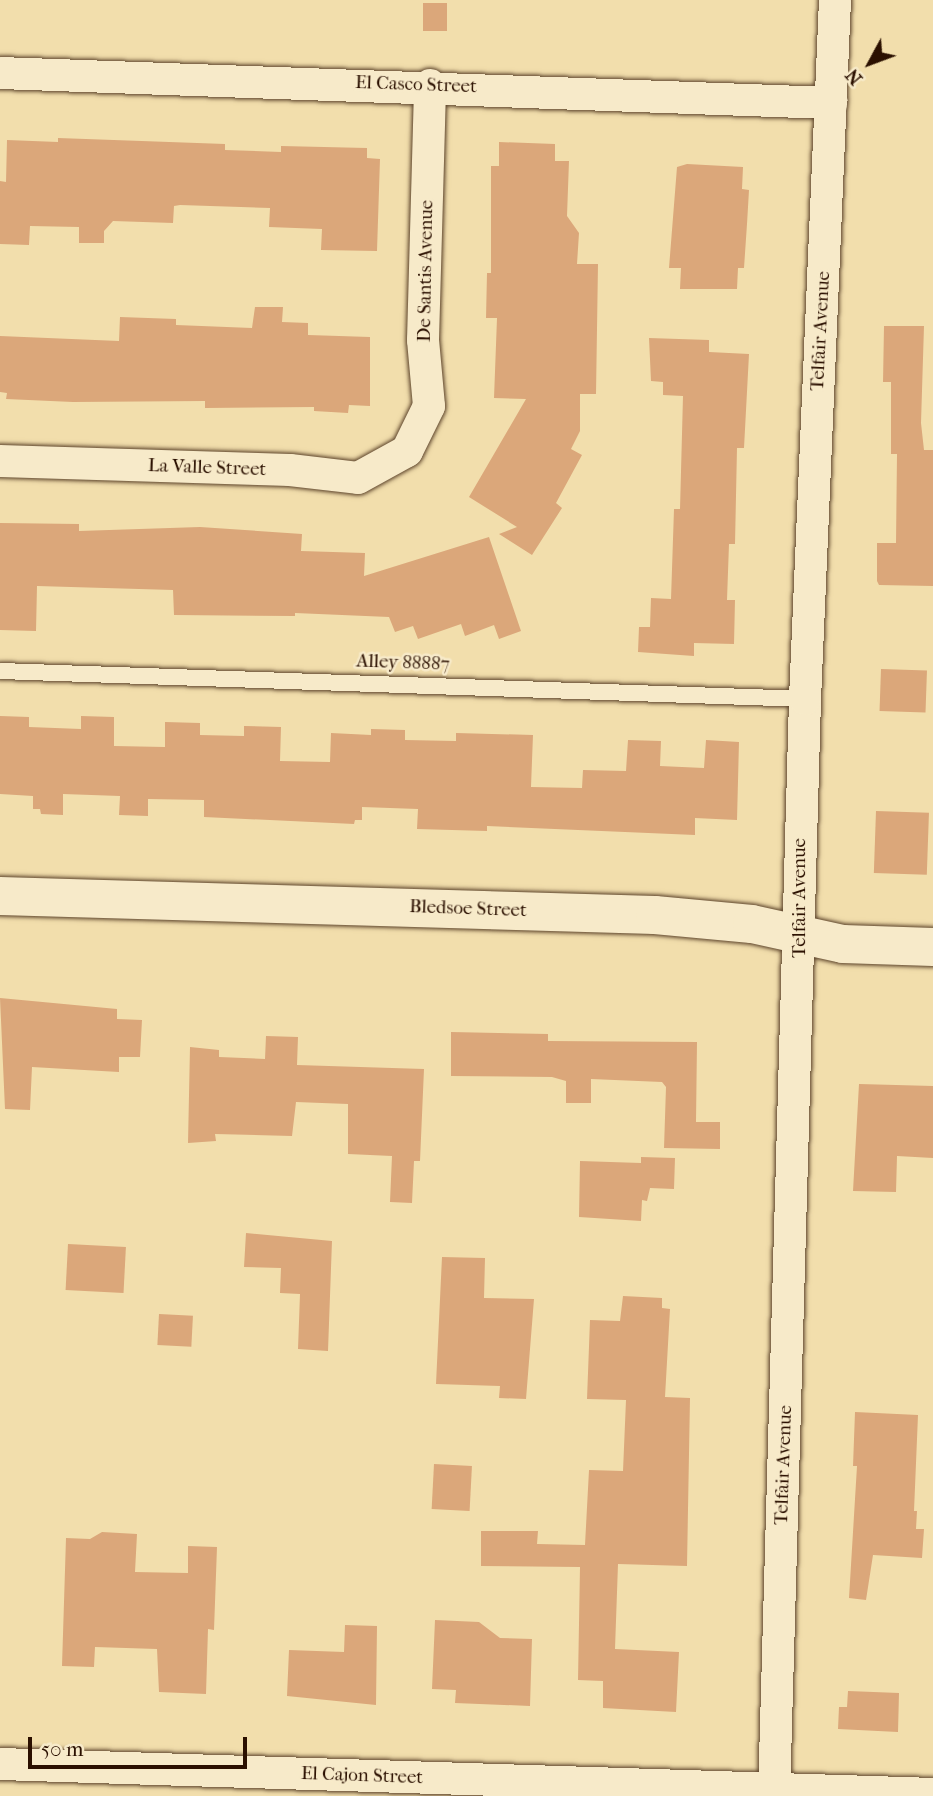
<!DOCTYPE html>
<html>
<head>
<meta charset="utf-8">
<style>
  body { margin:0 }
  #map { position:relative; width:933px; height:1796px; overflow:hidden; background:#f2deac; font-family:"IM FELL French Canon",serif }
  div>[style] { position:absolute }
  .building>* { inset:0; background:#dba77a; transform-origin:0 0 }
  .roads { filter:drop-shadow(0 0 2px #5d442b) drop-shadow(0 0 2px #5d442b) }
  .lane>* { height:16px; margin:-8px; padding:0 8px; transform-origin:8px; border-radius:8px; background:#f7eac9 }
  .street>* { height:32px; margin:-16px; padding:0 16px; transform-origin:16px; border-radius:16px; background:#f7eac9 }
  .secondary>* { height:38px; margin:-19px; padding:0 19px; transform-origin:19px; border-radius:19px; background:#f7eac9 }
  span { translate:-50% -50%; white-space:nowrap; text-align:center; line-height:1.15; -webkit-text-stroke:5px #f7eac9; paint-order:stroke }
  .street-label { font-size:19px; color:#2b1000 }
  .north { position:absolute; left:835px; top:28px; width:70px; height:70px; -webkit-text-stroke:5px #f7eac9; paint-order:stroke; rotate:229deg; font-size:19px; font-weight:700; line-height:28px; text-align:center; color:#2b1000 }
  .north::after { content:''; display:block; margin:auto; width:24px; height:32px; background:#2b1000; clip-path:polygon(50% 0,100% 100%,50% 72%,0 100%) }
  .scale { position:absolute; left:28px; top:1737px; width:219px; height:32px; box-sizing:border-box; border:4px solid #2b1000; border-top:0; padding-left:9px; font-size:21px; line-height:24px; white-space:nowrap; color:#2b1000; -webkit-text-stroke:5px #f7eac9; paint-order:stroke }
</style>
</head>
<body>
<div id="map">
  <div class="building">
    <div style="left:423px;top:3px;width:24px;height:28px"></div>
    <div style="clip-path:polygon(58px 138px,225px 144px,225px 150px,281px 152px,281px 146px,367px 148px,367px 158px,380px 159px,377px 251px,321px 250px,322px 229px,269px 227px,270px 208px,180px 205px,174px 206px,173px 223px,113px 221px,104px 231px,104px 243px,79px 243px,79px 227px,30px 226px,29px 245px,0 244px,0 181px,6px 182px,7px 140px,58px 142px)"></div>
    <div style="clip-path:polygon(499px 142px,555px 144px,555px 161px,569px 161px,567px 216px,579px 233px,577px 264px,598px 264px,596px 394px,580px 394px,580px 431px,571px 449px,582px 455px,556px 503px,562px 508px,532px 555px,499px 534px,517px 527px,469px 497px,526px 399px,494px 398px,497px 318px,486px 318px,487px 273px,491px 273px,491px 166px,499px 166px)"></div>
    <div style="clip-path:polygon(687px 164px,743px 167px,742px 189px,749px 190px,747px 224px,744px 268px,738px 268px,737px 289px,680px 289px,681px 268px,669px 268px,677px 167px)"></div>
    <div style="clip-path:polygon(255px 307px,283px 307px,282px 322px,308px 323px,308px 335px,370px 337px,370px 406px,349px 405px,348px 413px,314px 411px,314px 407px,205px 408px,205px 401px,73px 402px,6px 399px,7px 393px,0 392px,0 336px,119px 341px,120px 317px,176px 319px,176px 325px,252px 328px)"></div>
    <div style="clip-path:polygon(884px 326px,924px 326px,921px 423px,924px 450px,933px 450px,933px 586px,879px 585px,877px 581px,877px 543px,896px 543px,897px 454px,891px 454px,891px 382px,883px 382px)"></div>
    <div style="clip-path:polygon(649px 338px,709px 340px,709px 352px,749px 354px,744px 448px,737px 448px,735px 544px,729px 544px,727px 600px,735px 600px,734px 644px,694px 643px,694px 656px,638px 652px,639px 627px,650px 627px,651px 598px,671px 599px,674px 509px,680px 509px,683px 396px,663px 395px,663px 382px,651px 381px)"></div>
    <div style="clip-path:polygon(0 523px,79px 524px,79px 531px,200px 527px,302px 534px,301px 551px,365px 553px,364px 576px,489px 537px,521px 631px,499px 639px,494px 625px,465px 636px,461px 624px,418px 639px,413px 626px,395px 632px,389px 617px,295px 613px,295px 616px,174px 615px,173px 590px,37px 586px,36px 631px,0 630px)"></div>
    <div style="left:881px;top:669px;width:46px;height:42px;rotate:2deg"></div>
    <div style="clip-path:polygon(0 716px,29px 717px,29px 727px,81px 729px,81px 716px,114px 717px,114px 746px,165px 747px,165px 722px,200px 723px,200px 735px,244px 736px,244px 726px,281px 727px,280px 761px,330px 762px,331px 733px,371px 735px,371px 729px,405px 730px,405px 740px,456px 741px,456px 733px,533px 735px,531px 787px,582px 788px,583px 770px,626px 771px,628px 740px,661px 741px,660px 766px,704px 768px,706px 740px,739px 742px,737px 820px,695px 818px,695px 835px,487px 826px,487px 831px,417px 829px,418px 809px,362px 807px,362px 820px,355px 820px,354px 824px,204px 817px,204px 800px,148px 799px,148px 816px,119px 815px,120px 796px,63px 794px,63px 815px,41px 814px,40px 809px,33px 809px,33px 796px,0 794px)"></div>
    <div style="left:876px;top:811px;width:53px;height:62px;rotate:2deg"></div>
    <div style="clip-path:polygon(0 998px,117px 1009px,117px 1019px,142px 1020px,140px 1057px,119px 1057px,119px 1072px,32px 1067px,30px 1110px,5px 1109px)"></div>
    <div style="clip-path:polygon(451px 1032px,548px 1034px,548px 1041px,697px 1042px,696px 1122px,720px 1122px,720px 1149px,664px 1148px,666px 1087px,662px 1082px,591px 1079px,591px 1103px,566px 1103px,566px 1081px,552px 1077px,451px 1076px)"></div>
    <div style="clip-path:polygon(266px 1036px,298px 1037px,297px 1065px,424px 1069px,420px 1161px,414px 1161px,412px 1203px,390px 1202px,392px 1156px,348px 1154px,348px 1104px,296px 1102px,292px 1136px,215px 1134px,216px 1141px,188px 1143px,190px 1047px,219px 1050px,219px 1057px,265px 1059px)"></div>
    <div style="clip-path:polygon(859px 1084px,933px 1086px,933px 1158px,897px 1156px,896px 1192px,853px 1191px)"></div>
    <div style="clip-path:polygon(641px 1157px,675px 1158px,674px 1189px,650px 1188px,647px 1201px,642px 1200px,641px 1221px,579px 1217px,580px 1161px,641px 1163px)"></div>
    <div style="clip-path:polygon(246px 1233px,332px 1241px,328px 1351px,298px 1349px,300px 1294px,280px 1293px,281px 1268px,244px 1267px)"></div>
    <div style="left:68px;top:1244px;width:58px;height:46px;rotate:3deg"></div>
    <div style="clip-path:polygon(442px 1257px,485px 1258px,484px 1298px,534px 1299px,526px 1399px,499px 1398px,500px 1386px,436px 1384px)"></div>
    <div style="clip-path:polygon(623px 1296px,662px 1298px,662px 1308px,670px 1309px,665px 1397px,690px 1398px,687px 1566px,618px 1564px,615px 1649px,679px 1652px,676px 1712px,603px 1708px,603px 1681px,578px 1680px,580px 1567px,481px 1566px,481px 1531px,538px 1531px,537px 1544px,585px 1545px,589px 1470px,623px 1471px,626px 1400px,587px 1399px,590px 1320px,620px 1321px)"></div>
    <div style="left:159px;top:1314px;width:34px;height:31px;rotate:3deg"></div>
    <div style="clip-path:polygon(855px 1412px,918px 1415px,914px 1511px,917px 1511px,916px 1529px,924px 1529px,922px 1558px,873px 1555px,866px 1600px,849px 1598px,857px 1466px,853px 1466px)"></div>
    <div style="left:434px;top:1464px;width:38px;height:45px;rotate:3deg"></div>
    <div style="clip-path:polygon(102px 1532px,137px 1534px,135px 1572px,188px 1573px,188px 1546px,217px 1547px,214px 1630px,208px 1629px,206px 1694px,159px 1692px,157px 1649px,95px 1647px,94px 1667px,62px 1666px,66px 1538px,90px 1539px)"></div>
    <div style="clip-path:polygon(435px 1620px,479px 1622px,500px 1638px,532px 1639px,530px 1706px,455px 1703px,456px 1690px,432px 1689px)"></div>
    <div style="clip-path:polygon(345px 1625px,377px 1626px,376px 1705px,287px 1696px,289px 1650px,344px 1652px)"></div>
    <div style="clip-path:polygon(848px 1691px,899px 1693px,898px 1732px,838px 1729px,839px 1707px,847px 1707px)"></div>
  </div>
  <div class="roads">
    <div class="lane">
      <div style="left:0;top:671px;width:805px;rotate:1.99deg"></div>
    </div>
    <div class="street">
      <div style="left:0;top:73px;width:832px;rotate:2.07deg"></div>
      <div style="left:0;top:461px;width:290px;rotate:1.8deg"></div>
      <div style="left:290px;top:470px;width:68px;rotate:6.7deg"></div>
      <div style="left:358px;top:478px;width:56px;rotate:-28.9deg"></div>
      <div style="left:407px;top:451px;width:50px;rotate:-63.9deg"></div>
      <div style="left:429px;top:406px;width:66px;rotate:-95.2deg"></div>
      <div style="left:423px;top:340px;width:255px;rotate:-88.4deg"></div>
      <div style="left:0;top:1764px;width:933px;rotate:1.84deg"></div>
      <div style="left:774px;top:1796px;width:1097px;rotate:-88.38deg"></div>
      <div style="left:805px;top:699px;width:700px;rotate:-87.54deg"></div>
    </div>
    <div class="secondary">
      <div style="left:0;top:896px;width:655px;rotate:1.66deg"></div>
      <div style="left:655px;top:915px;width:97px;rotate:5.3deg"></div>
      <div style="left:752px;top:924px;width:93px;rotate:12.4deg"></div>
      <div style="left:843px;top:944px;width:90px;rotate:1.9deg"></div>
    </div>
  </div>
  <div class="street-label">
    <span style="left:416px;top:85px;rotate:2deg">El Casco Street</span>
    <span style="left:426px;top:271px;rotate:-89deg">De Santis Avenue</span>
    <span style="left:821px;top:331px;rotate:-87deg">Telfair Avenue</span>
    <span style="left:207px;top:468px;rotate:2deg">La Valle Street</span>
    <span style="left:403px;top:663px;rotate:2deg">Alley 88887</span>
    <span style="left:800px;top:898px;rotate:-90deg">Telfair Avenue</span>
    <span style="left:468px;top:909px;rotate:2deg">Bledsoe Street</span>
    <span style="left:784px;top:1465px;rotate:-88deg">Telfair Avenue</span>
    <span style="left:362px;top:1776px;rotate:2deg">El Cajon Street</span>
  </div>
  <div class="north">N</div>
  <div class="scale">50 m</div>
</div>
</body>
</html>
